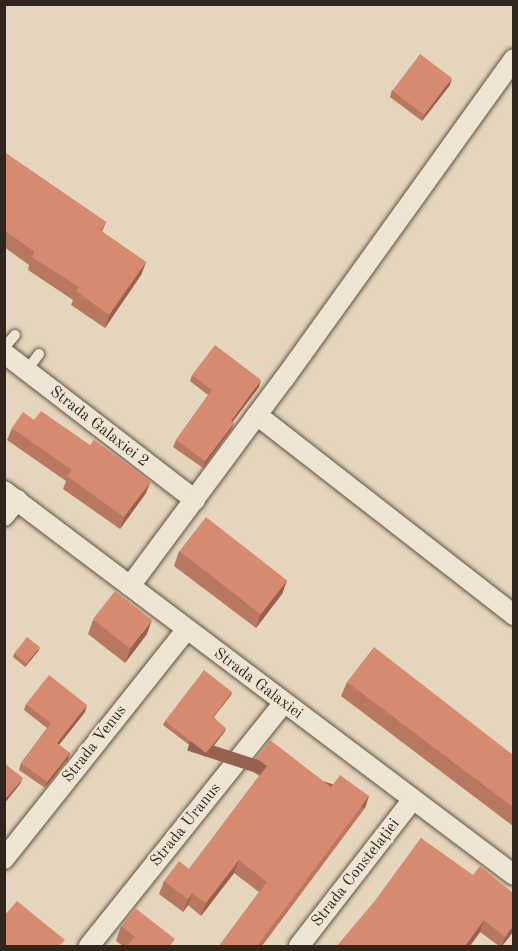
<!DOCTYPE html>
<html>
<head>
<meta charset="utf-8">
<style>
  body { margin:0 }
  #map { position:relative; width:518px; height:951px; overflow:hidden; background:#e5d5bc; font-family:"Old Standard TT",serif }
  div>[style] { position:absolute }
  .roads { filter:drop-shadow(0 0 2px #5d5245) drop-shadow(0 0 2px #5d5245) }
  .lane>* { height:10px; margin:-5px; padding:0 5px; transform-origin:5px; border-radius:5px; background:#eee4d3 }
  .street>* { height:20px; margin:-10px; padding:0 10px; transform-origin:10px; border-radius:10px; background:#eee4d3 }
  .wall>* { inset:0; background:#b87860 }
  .shaded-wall>* { inset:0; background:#96614e; transform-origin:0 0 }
  .building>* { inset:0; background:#d68b70; transform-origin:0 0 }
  span { translate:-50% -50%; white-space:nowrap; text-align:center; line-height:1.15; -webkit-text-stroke:5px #eee4d3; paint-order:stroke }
  .street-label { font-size:16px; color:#30261d }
  .frame { position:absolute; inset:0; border:6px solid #30261d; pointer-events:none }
</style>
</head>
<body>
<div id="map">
  <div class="roads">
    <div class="lane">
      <div style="left:4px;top:348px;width:17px;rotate:-50deg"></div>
      <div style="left:27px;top:370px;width:20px;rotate:-53deg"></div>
    </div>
    <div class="street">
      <div style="left:4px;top:353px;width:241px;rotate:37.6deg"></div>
      <div style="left:257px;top:415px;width:326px;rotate:37.9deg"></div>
      <div style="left:4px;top:491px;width:638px;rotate:36.98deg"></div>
      <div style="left:4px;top:516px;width:21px;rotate:-51deg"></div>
      <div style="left:130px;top:586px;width:258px;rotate:-53.4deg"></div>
      <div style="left:284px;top:379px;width:394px;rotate:-54.3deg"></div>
      <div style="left:4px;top:859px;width:293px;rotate:-51.5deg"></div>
      <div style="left:89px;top:946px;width:310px;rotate:-51.3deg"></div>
      <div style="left:299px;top:946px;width:186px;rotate:-52.2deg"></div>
    </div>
  </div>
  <div class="wall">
    <div style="clip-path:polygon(450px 85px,422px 121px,390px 97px,392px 90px)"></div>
    <div style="clip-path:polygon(4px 152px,106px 222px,102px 232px,146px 262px,141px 275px,105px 328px,71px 305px,73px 300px,28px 270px,29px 265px,4px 247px)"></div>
    <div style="clip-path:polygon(192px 375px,259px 387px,232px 422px,234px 423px,231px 430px,203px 468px,173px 447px,176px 440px,208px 395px,190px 381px)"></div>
    <div style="clip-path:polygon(12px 428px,146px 493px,120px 529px,63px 489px,66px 481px,7px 440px)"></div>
    <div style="clip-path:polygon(179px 551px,287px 580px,282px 594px,256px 628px,174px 566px)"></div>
    <div style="clip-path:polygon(93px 620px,147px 634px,125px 663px,88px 634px)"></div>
    <div style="clip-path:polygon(39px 650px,25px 667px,13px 657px,14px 654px)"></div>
    <div style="clip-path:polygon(347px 682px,513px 755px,513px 826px,341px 696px)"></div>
    <div style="clip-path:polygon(232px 692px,231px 695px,214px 717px,225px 731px,205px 757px,163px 725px,165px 721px)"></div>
    <div style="clip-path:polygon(26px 704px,85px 712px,59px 745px,70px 753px,68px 759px,45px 788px,19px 770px,21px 763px,47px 728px,24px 710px)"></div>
    <div style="clip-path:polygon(256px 758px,331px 787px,365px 808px,262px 946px,219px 946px,259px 892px,234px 873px,201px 916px,188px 905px,183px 912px,159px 894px,164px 881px,189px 869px,259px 776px,252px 771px)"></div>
    <div style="clip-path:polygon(421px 838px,513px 932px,502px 946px,499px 946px,480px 932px,470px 946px,337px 946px,375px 901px)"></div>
    <div style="clip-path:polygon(121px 926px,173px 946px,123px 946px,116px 941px)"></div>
  </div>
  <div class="shaded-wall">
    <div style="clip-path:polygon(452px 78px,450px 85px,422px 121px,424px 115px)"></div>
    <div style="clip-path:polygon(146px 262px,141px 275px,105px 328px,109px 315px)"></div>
    <div style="clip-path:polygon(261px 380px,259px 387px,228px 428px,231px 421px)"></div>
    <div style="clip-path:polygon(234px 423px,231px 430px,203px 468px,205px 461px)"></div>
    <div style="clip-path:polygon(151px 481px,146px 493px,120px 529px,124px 517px)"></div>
    <div style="clip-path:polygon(287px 580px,282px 594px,256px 628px,261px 614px)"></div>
    <div style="clip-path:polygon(152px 620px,147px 634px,125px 663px,131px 648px)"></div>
    <div style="clip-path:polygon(40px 647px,39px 650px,25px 667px,26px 664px)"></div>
    <div style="clip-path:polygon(232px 692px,231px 695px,211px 720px,213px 717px)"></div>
    <div style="clip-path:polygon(87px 705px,85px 712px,55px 750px,57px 743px)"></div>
    <div style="clip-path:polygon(226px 728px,225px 731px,205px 757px,206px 753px)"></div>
    <div style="clip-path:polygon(70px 753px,68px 759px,45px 788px,47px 782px)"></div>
    <div style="clip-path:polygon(23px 778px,20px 784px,4px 804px,4px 800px)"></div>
    <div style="left:369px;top:796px;width:13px;height:187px;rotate:108deg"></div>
    <div style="clip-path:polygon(239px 860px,234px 873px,201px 916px,206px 903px)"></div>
    <div style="clip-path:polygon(192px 893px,188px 905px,183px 912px,188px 899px)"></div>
    <div style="clip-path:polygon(484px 920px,480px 932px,470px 946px,465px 946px)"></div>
    <div style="clip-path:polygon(513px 926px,513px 932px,502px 946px,505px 937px)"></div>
  </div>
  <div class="building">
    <div style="left:420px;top:54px;width:40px;height:46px;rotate:37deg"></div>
    <div style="clip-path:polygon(4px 152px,106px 222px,100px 230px,146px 262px,109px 315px,76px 291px,79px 287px,32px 257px,35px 252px,4px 230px)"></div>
    <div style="clip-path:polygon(215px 345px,261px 380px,231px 421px,234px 423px,205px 461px,176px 440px,212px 390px,192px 375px)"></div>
    <div style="clip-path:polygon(41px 411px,90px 445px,94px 440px,151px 481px,124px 517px,67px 476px,72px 470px,12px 428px,23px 412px,34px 420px)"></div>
    <div style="left:206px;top:517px;width:103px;height:43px;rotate:38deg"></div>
    <div style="left:115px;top:591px;width:47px;height:36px;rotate:38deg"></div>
    <div style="left:27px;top:637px;width:16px;height:21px;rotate:38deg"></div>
    <div style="clip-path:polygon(374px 647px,513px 755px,513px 807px,347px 682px)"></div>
    <div style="clip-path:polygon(204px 670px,232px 692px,213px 717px,226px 728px,206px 753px,165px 721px)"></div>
    <div style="clip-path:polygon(49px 675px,87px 705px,57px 743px,70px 753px,47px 782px,21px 763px,51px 723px,26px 704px)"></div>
    <div style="clip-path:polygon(270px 740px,331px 787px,340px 775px,369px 796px,257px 946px,219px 946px,267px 882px,239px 860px,206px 903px,192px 893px,188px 899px,164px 881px,179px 861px,189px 869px,267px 766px,256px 758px)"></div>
    <div style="clip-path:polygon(4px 763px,23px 778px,4px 800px)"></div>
    <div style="clip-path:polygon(421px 838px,473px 875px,480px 866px,513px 893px,513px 926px,505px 937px,484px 920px,465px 946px,337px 946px,375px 901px)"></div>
    <div style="clip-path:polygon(17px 901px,65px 940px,59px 946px,4px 946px,4px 916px)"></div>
    <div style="clip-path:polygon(135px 908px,175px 939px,170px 946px,127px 946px,135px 937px,121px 926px)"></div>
  </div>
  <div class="street-label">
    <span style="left:99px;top:427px;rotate:38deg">Strada Galaxiei 2</span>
    <span style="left:258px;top:684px;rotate:37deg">Strada Galaxiei</span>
    <span style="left:95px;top:744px;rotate:-52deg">Strada Venus</span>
    <span style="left:186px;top:825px;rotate:-51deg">Strada Uranus</span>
    <span style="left:356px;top:873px;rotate:-52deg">Strada Constelației</span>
  </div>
  <div class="frame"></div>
</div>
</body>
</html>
